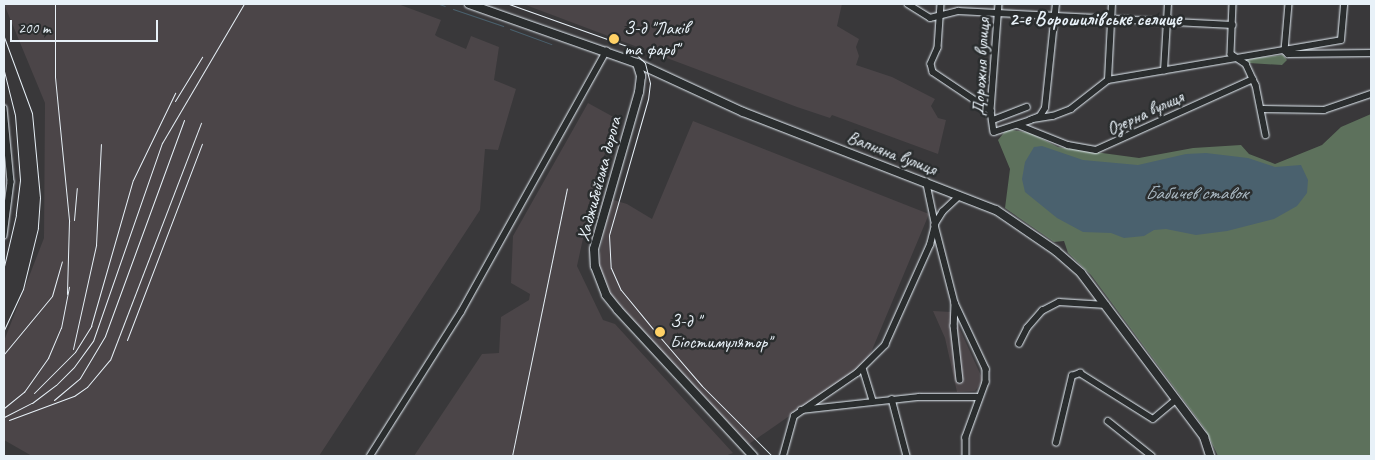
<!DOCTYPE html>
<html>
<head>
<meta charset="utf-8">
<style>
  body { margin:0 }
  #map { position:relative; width:1375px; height:460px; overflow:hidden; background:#39383a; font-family:Caveat,sans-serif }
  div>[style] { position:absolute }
  .built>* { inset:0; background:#4b4548 }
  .green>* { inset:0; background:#5d715c }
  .water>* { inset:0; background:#4a616e }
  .stream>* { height:1px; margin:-0.5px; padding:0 0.5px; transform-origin:0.5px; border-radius:0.5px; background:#4a616e }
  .roads { filter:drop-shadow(0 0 1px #e8f1f8) drop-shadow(0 0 1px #e8f1f8) }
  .street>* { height:5.5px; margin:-2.75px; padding:0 2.75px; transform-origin:2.75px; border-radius:2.75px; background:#2a2d2e }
  .secondary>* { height:8px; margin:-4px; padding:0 4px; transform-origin:4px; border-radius:4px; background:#2a2d2e }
  .tram>* { height:1px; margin:-0.5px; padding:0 0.5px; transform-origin:0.5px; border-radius:0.5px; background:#e8f1f8 }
  .rail>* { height:1px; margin:-0.5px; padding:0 0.5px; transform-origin:0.5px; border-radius:0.5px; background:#e8f1f8 }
  .dots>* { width:14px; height:14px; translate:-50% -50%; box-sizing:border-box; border:2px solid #2a2d2e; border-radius:50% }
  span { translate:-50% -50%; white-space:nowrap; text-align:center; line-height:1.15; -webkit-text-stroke:5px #2a2d2e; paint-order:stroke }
  .poi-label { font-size:18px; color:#e8f1f8 }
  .left { translate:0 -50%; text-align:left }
  .street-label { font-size:18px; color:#e8f1f8 }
  .neighbourhood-label { font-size:19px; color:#e8f1f8; font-weight:700 }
  .water-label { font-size:19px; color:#a9b7c1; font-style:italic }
  .frame { position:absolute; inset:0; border:5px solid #e8f1f8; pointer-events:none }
  .scale { position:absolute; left:10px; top:20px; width:148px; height:22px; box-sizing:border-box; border:2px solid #e8f1f8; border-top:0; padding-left:6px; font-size:15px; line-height:18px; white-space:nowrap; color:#e8f1f8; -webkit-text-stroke:4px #2a2d2e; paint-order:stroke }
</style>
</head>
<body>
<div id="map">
  <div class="built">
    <div style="clip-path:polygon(4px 4px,398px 4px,441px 20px,435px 35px,438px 37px,466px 49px,471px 36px,499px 47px,494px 80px,516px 89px,498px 150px,485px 149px,480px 210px,319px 456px,32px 456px,4px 440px,4px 341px,44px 238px,45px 103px)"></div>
    <div style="clip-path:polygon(523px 4px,842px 4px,837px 26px,859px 39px,856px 47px,859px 56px,856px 65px,892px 77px,935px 99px,931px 106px,938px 118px,946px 120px,938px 154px,832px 115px,830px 118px,797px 107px)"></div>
    <div style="clip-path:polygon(588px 103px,619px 120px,598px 170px,577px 266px,603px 320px,615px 324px,733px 453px,725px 456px,414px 456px,482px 354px,499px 353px,501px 317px,529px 300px,530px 294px,511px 283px,513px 236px)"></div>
    <div style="clip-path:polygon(693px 121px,929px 214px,867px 362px,746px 446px,608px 294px,598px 264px,610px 199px,627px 204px,652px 219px)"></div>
    <div style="clip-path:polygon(933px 311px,952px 312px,983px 380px,975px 391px,957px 392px,945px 338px)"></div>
  </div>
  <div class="green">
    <div style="clip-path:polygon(1283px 55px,1287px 60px,1282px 65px,1249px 63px,1248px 60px,1255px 58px)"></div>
    <div style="clip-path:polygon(1371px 114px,1371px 456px,1218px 456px,1205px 429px,1091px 275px,1068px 253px,1064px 241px,1054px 242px,1005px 208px,1010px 169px,998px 140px,1007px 129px,1030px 133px,1058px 147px,1139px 158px,1193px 148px,1241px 145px,1249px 154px,1275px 164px,1322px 145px,1341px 127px)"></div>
  </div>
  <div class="water">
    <div style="clip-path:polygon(1042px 146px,1083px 160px,1138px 165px,1186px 154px,1206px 153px,1248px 158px,1275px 167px,1301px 165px,1308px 180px,1307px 193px,1297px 206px,1274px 219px,1227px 231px,1196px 235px,1166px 229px,1154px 230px,1144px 236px,1124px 238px,1111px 233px,1083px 232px,1057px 218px,1025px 192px,1022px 179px,1025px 162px,1034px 147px)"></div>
  </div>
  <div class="stream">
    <div style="left:439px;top:4px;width:6px;rotate:18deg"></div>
    <div style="left:453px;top:9px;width:53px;rotate:18.8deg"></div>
    <div style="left:510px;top:29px;width:44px;rotate:20.1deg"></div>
  </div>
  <div class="roads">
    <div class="street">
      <div style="left:908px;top:4px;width:26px;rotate:32deg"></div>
      <div style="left:930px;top:18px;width:29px;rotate:-14deg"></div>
      <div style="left:958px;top:11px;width:275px;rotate:2.9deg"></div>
      <div style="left:941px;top:4px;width:44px;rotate:93.9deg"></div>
      <div style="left:938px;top:48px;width:17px;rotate:114deg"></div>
      <div style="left:931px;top:64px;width:8px;rotate:76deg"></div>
      <div style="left:933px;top:72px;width:70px;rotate:33.9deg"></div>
      <div style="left:999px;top:4px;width:107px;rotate:94.3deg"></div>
      <div style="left:991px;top:111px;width:21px;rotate:82deg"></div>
      <div style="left:994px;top:132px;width:38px;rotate:-18deg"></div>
      <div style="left:1030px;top:120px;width:11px;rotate:-22deg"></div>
      <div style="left:1040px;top:116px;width:9px;rotate:-58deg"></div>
      <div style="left:1045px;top:108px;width:105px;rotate:-84deg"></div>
      <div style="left:1233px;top:4px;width:50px;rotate:92.3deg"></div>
      <div style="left:1231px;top:54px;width:18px;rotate:34deg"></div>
      <div style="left:1246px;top:64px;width:23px;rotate:65deg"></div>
      <div style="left:1256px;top:85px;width:51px;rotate:78.7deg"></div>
      <div style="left:1289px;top:4px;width:47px;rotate:94.9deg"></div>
      <div style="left:1285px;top:51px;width:4px;rotate:45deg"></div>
      <div style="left:1288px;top:54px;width:83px;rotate:-0.7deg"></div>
      <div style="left:1164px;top:71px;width:67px;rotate:-86.6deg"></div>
      <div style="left:1108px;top:80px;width:76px;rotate:-87deg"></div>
      <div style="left:4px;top:108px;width:74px;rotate:84.6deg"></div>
      <div style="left:11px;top:182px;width:54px;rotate:97.4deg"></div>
      <div style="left:1263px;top:109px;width:61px;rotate:0.9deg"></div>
      <div style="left:1324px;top:110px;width:50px;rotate:-18.8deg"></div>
      <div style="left:1033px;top:119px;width:20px;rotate:-9deg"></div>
      <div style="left:1053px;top:116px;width:19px;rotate:-21deg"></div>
      <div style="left:1071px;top:109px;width:47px;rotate:-38.1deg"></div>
      <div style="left:1108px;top:80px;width:236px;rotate:-9.7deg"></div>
      <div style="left:1341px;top:40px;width:36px;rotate:-85deg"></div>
      <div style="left:993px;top:120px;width:36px;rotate:-21deg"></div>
      <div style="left:1018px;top:125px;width:54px;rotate:21.8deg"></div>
      <div style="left:1068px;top:145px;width:28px;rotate:10deg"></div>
      <div style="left:1096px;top:150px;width:172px;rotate:-24.3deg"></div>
      <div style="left:960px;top:196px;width:23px;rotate:137deg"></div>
      <div style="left:943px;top:212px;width:15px;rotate:122deg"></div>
      <div style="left:935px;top:225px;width:81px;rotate:75.6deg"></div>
      <div style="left:955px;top:303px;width:73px;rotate:64.8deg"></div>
      <div style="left:986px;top:369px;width:13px;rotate:90deg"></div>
      <div style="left:986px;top:382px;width:59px;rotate:110deg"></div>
      <div style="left:966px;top:437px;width:19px;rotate:90deg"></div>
      <div style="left:955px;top:303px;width:23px;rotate:92deg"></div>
      <div style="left:954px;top:326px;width:54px;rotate:83.7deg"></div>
      <div style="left:1019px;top:344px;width:18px;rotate:-63deg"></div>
      <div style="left:1027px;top:328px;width:23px;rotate:-49deg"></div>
      <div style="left:1042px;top:311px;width:19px;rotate:-28deg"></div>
      <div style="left:1059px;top:302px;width:47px;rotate:3.7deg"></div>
      <div style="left:863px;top:368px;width:34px;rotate:73deg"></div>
      <div style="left:892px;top:399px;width:59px;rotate:75.3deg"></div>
      <div style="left:801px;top:410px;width:119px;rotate:-6.3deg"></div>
      <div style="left:919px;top:397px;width:59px"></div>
      <div style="left:1108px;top:421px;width:56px;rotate:38.5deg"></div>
      <div style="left:1056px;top:443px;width:69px;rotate:-76.6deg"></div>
      <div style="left:1072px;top:376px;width:9px;rotate:-21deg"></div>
      <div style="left:1080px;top:373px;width:86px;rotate:32.2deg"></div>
      <div style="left:1153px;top:419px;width:30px;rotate:-40deg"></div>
      <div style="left:370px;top:456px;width:170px;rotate:-57.7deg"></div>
      <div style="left:461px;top:312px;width:299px;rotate:-60.9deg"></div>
      <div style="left:783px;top:456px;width:41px;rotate:-74.6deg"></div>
      <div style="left:794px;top:416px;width:76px;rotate:-34.3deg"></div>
      <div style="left:857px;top:373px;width:40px;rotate:-45deg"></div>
      <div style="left:885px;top:345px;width:110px;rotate:-65.8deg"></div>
      <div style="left:930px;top:245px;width:21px;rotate:-76deg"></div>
      <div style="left:935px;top:225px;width:44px;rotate:-101.8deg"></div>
    </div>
    <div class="secondary">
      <div style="left:469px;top:4px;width:178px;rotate:19.4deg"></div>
      <div style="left:637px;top:63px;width:117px;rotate:24.8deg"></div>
      <div style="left:743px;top:112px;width:271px;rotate:21.2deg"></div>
      <div style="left:996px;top:210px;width:73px;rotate:34.3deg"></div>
      <div style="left:1056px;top:251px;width:33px;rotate:41deg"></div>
      <div style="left:1081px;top:273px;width:205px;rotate:53.1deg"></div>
      <div style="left:1204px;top:437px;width:20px;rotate:72deg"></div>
      <div style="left:637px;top:63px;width:14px;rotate:73deg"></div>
      <div style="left:641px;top:76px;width:16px;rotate:97deg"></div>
      <div style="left:639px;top:92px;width:163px;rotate:106deg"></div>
      <div style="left:594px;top:249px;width:17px;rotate:87deg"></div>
      <div style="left:595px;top:266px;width:31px;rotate:69deg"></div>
      <div style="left:606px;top:295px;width:19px;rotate:51deg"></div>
      <div style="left:618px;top:310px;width:199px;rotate:47.2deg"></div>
    </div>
  </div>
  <div class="tram">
    <div style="left:509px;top:4px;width:125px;rotate:19.6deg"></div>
    <div style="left:627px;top:46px;width:25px;rotate:43deg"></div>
    <div style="left:645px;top:63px;width:21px;rotate:76deg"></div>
    <div style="left:650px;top:83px;width:16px;rotate:97deg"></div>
    <div style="left:648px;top:99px;width:141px;rotate:106deg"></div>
    <div style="left:609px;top:235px;width:33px;rotate:87deg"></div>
    <div style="left:611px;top:268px;width:24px;rotate:66deg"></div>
    <div style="left:621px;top:290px;width:50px;rotate:50.6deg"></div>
    <div style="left:653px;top:329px;width:75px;rotate:49.3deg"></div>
    <div style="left:702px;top:386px;width:99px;rotate:45deg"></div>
  </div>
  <div class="rail">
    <div style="left:55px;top:4px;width:73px;rotate:90deg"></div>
    <div style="left:55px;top:77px;width:145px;rotate:84.4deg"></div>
    <div style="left:69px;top:221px;width:73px;rotate:91.6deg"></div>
    <div style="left:4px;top:37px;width:81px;rotate:69.8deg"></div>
    <div style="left:32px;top:113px;width:84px;rotate:84.6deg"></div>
    <div style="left:40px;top:197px;width:31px;rotate:94deg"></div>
    <div style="left:38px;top:228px;width:63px;rotate:103.8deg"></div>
    <div style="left:23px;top:289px;width:45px;rotate:114.9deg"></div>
    <div style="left:4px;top:71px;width:45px;rotate:76deg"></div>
    <div style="left:15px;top:115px;width:65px;rotate:85.6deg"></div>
    <div style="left:20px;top:180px;width:35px;rotate:97deg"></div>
    <div style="left:16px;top:215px;width:52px;rotate:103.2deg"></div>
    <div style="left:175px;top:101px;width:52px;rotate:-58.5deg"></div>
    <div style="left:74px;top:220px;width:32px;rotate:-85deg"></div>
    <div style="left:127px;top:340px;width:210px;rotate:-69.1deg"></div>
    <div style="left:73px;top:349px;width:107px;rotate:-77.5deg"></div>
    <div style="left:96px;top:245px;width:101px;rotate:-87.2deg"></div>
    <div style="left:4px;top:354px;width:75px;rotate:-50.4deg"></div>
    <div style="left:52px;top:296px;width:36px;rotate:-74deg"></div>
    <div style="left:34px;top:393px;width:58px;rotate:-45deg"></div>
    <div style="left:75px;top:352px;width:31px;rotate:-58deg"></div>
    <div style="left:91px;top:326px;width:152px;rotate:-74deg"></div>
    <div style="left:133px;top:180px;width:97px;rotate:-64.2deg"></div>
    <div style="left:54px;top:400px;width:34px;rotate:-40deg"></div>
    <div style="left:80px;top:378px;width:49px;rotate:-59.2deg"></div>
    <div style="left:105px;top:336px;width:230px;rotate:-69.9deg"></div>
    <div style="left:4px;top:408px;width:26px;rotate:-39deg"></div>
    <div style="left:24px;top:392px;width:42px;rotate:-54.8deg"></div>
    <div style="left:48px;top:358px;width:33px;rotate:-67deg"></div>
    <div style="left:61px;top:328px;width:42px;rotate:-79deg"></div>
    <div style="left:4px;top:417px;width:31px;rotate:-27deg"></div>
    <div style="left:32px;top:403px;width:30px;rotate:-37deg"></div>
    <div style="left:56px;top:385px;width:25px;rotate:-45deg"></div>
    <div style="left:74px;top:367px;width:32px;rotate:-54deg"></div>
    <div style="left:93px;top:341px;width:210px;rotate:-70.8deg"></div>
    <div style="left:162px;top:143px;width:161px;rotate:-59.5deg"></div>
    <div style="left:9px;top:420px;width:69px;rotate:-20.3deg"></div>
    <div style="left:74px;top:396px;width:16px;rotate:-35deg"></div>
    <div style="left:87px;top:387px;width:35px;rotate:-50deg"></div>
    <div style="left:110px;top:360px;width:254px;rotate:-69deg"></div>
    <div style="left:512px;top:456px;width:273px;rotate:-78.4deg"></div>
  </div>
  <div class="dots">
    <div style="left:614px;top:39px;background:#ffd166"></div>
    <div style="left:660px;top:332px;background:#ffd166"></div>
  </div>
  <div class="poi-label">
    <span class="left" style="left:624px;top:39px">З-д "Лаків<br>та фарб"</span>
    <span class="left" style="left:670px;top:332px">З-д "<br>Біостимулятор"</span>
  </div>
  <div class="street-label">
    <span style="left:981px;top:67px;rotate:-87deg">Дорожня вулиця</span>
    <span style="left:1145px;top:113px;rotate:-25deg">Озерна вулиця</span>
    <span style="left:892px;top:153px;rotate:21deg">Вапняна вулиця</span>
    <span style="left:599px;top:179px;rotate:-75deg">Хаджибейська дорога</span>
  </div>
  <div class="neighbourhood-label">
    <span style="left:1095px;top:20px">2-е Ворошилівське селище</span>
  </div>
  <div class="water-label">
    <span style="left:1196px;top:194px">Бабичев ставок</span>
  </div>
  <div class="frame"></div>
  <div class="scale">200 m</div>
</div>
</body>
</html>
